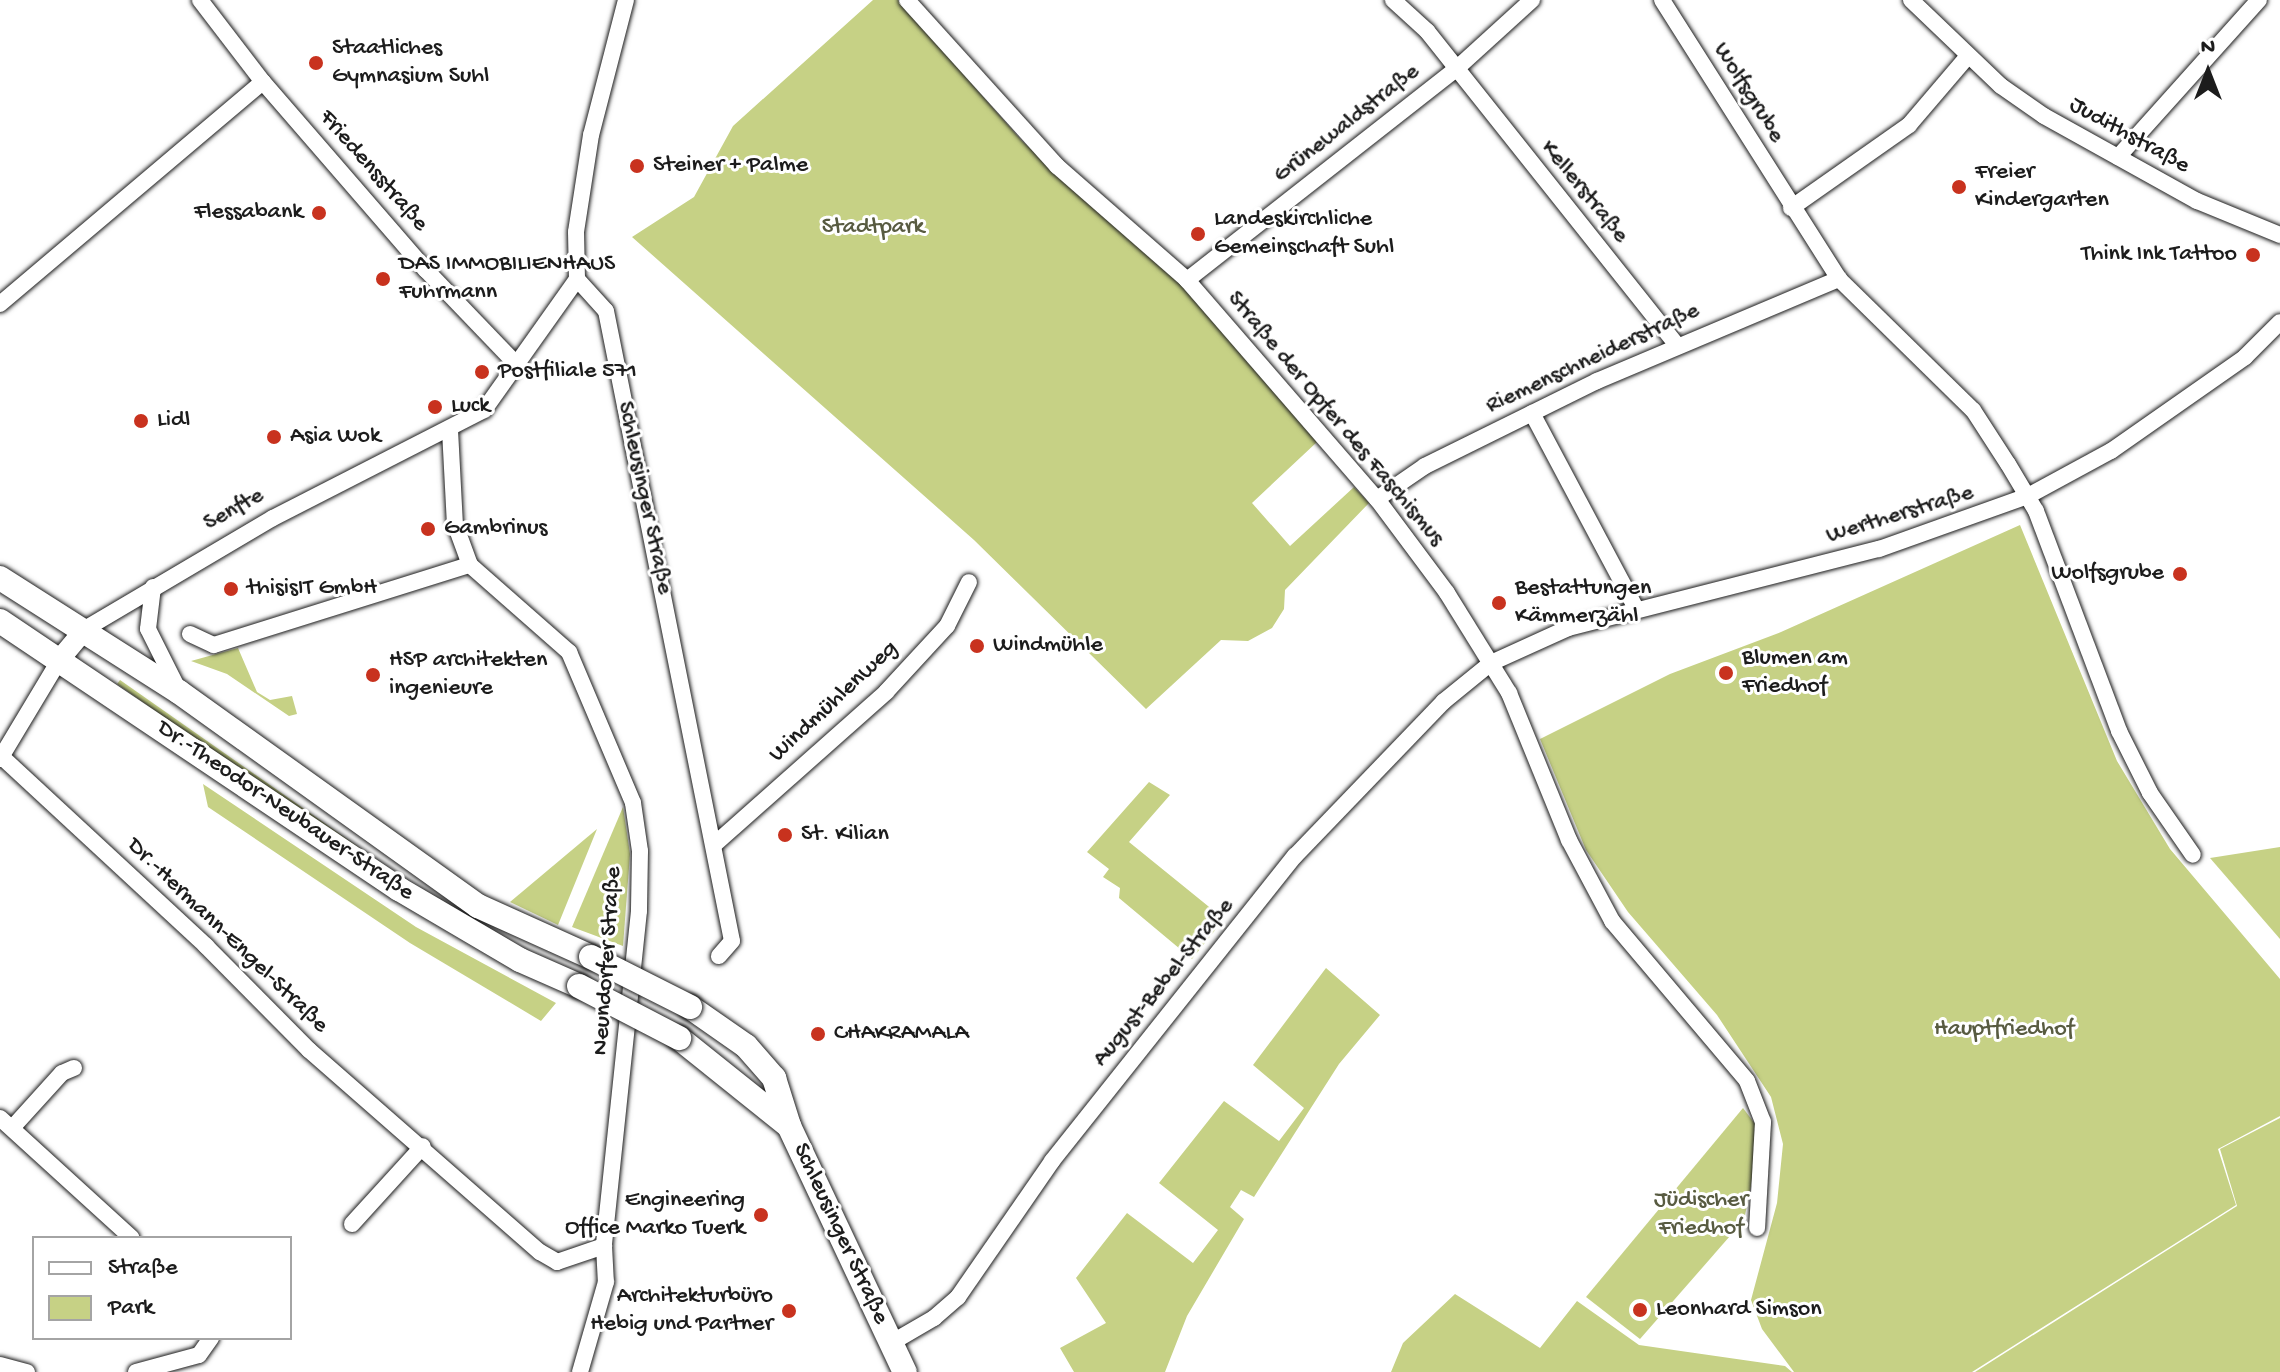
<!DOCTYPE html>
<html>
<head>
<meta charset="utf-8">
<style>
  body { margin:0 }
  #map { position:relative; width:2280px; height:1372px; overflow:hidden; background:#fff; font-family:"Gochi Hand",sans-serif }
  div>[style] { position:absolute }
  .green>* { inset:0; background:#c6d185; transform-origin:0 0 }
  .roads { filter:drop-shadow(0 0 2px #1c1c1c) drop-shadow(0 0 2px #1c1c1c) }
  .minor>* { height:16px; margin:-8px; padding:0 8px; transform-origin:8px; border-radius:8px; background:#fff }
  .tertiary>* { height:20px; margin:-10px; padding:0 10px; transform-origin:10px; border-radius:10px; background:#fff }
  .secondary>* { height:24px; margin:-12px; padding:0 12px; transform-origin:12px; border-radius:12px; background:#fff }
  .bridges { filter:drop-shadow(0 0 2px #1c1c1c) drop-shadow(0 0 2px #1c1c1c) }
  .secondary-bridge>* { height:24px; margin:-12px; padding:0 12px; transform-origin:12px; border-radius:12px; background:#fff }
  .dots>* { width:22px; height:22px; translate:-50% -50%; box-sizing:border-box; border:4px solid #fff; border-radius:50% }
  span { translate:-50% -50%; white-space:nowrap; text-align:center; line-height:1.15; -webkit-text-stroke:6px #fff; paint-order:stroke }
  .poi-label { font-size:24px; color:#1c1c1c }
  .left { translate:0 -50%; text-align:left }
  .right { translate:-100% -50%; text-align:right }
  .street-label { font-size:24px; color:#1c1c1c }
  .park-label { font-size:24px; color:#585b41 }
  .legend { position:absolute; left:32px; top:1236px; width:260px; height:104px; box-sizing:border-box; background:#fff; border:2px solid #a4a4a4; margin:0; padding:10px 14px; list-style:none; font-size:24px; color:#1c1c1c }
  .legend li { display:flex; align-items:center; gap:16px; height:40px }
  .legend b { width:40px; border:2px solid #a4a4a4 }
  .north { position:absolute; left:2168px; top:32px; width:80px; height:80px; -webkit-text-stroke:6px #fff; paint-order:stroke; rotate:0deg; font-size:22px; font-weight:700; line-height:32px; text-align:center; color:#1c1c1c }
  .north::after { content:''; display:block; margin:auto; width:28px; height:36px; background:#1c1c1c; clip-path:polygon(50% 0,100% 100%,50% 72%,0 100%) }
</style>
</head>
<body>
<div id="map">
  <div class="green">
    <div style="clip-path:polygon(873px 0,898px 0,1022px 141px,1183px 285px,1317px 442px,1252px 503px,1290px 546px,1354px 487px,1369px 503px,1285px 590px,1284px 609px,1272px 628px,1248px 641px,1221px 640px,1146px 709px,974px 540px,632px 237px,694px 197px,733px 126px)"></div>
    <div style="clip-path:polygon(2020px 525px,2117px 761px,2170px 849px,2280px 979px,2280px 1116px,2218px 1149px,2236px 1205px,1972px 1372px,1794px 1372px,1762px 1329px,1751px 1300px,1777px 1203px,1783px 1144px,1771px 1097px,1717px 1015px,1628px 912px,1586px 850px,1540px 739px,1670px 674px,1781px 632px)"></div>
    <div style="clip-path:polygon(238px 648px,257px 692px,270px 700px,292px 696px,297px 714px,289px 716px,227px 674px,191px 661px)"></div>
    <div style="left:120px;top:680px;width:349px;height:5px;rotate:35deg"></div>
    <div style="clip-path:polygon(1149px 782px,1170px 795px,1129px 842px,1224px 919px,1192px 959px,1119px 898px,1120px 888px,1103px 877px,1109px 869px,1087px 852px)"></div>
    <div style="clip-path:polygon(203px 784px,416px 927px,556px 1003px,541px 1021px,410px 943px,208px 807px)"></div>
    <div style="clip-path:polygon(623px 807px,630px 854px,623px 946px,572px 927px)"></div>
    <div style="clip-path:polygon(597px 829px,558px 925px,510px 902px)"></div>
    <div style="clip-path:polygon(2280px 847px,2280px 939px,2210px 858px)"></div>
    <div style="clip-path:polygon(1326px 968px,1380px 1015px,1339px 1064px,1254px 1197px,1241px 1190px,1230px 1207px,1244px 1219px,1187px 1316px,1165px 1372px,1074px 1372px,1060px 1348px,1106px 1323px,1076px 1278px,1127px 1213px,1193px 1263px,1218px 1230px,1159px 1183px,1224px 1101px,1279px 1141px,1304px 1108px,1253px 1065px)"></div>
    <div style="clip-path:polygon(1743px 1108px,1755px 1124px,1753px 1175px,1744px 1220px,1640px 1339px,1586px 1297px)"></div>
    <div style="clip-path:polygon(2280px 1118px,2280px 1372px,1975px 1372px,2237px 1206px,2220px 1149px)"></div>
    <div style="clip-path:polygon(1455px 1294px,1540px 1348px,1577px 1301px,1639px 1345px,1785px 1366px,1792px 1372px,1391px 1372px,1403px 1343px)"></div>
  </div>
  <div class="roads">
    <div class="minor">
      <div style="left:200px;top:0;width:103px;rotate:52.5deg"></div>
      <div style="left:263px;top:82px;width:249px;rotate:49.1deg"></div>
      <div style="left:426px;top:270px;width:133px;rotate:46.2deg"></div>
      <div style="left:626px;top:0;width:139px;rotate:104.5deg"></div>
      <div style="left:591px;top:135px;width:98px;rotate:98.8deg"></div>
      <div style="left:576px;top:232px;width:47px;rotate:88.8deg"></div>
      <div style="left:577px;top:279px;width:43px;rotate:47.8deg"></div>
      <div style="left:606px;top:311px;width:642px;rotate:78.69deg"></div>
      <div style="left:732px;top:941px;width:20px;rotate:131deg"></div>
      <div style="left:907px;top:0;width:224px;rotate:47.9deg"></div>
      <div style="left:1057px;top:166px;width:173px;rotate:41.2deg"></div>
      <div style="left:1187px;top:280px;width:290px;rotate:49.1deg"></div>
      <div style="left:1377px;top:499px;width:117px;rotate:53.3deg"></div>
      <div style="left:1447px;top:593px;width:118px;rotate:58.2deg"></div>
      <div style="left:1509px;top:693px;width:159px;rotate:67.8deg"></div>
      <div style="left:1569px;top:840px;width:92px;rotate:62deg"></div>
      <div style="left:1612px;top:921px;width:209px;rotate:49.8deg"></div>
      <div style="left:1747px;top:1081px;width:44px;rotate:68.7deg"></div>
      <div style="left:1763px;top:1122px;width:106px;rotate:93.2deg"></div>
      <div style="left:1393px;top:0;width:46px;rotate:42.4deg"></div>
      <div style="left:1427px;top:31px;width:400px;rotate:51.5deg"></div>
      <div style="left:1662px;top:0;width:330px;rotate:57.6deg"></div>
      <div style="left:1839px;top:279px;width:187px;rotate:44.4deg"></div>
      <div style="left:1973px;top:410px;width:64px;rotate:57.1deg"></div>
      <div style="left:2008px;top:464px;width:55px;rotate:59.2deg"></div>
      <div style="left:2036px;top:511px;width:235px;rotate:69.3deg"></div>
      <div style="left:2119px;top:731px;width:69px;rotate:63.4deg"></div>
      <div style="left:2150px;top:793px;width:75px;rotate:55.3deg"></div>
      <div style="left:1911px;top:0;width:124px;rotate:43.7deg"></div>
      <div style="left:2001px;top:86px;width:52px;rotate:34.9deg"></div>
      <div style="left:2044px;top:116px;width:175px;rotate:29.1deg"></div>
      <div style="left:2197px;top:201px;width:90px;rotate:22.3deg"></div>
      <div style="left:2118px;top:157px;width:211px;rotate:-48.1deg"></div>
      <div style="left:1791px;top:208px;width:144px;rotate:-35.1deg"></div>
      <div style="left:1909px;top:125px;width:91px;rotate:-49.5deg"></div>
      <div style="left:1187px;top:280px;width:340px;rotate:-38.1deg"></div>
      <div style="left:1455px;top:70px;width:104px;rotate:-42.3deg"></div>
      <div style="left:0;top:304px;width:344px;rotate:-40.2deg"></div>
      <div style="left:1532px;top:413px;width:222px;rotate:62deg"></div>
      <div style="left:450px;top:430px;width:94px;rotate:87deg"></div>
      <div style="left:455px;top:524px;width:44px;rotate:69.9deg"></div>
      <div style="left:470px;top:565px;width:132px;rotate:41.3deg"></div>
      <div style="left:569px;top:652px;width:164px;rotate:67deg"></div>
      <div style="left:633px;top:803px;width:49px;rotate:81.7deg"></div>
      <div style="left:640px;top:851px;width:60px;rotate:91deg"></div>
      <div style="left:639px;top:911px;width:337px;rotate:96deg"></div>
      <div style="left:604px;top:1246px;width:36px;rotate:87deg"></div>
      <div style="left:606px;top:1282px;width:94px;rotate:106.1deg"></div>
      <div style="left:1377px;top:499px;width:58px;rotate:-34.5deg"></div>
      <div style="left:1425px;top:466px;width:192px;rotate:-26.3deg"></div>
      <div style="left:1597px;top:381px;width:263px;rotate:-22.9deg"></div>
      <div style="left:153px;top:587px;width:42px;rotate:96.8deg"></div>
      <div style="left:148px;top:629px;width:67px;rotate:63.4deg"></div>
      <div style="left:85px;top:629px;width:218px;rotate:-30.6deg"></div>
      <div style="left:273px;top:518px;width:237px;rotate:-27.1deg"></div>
      <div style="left:484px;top:410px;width:161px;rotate:-54.6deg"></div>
      <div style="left:190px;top:634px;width:26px;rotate:25deg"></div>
      <div style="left:214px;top:645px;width:268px;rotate:-17.4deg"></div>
      <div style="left:1px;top:756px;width:280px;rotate:42.8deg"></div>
      <div style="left:206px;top:946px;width:146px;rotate:45.3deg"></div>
      <div style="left:309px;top:1050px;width:307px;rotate:41.2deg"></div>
      <div style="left:540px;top:1252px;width:20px;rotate:30deg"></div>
      <div style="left:557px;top:1262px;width:50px;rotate:-18.8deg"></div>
      <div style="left:0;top:759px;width:117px;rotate:-59deg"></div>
      <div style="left:715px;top:844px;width:229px;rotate:-41.6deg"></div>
      <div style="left:886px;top:692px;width:90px;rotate:-47.3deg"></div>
      <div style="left:947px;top:626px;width:49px;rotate:-63.4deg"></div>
      <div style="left:0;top:1118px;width:178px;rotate:42.3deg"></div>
      <div style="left:13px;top:1127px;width:73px;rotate:-47.8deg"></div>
      <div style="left:62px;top:1073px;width:13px;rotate:-23deg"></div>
      <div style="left:352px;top:1224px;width:105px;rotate:-47.7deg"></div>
      <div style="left:891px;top:1343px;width:50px;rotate:-30.2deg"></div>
      <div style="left:934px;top:1318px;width:32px;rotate:-41deg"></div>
      <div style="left:958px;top:1297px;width:165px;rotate:-55.3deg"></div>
      <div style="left:1052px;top:1161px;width:390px;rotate:-51.5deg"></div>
      <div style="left:1295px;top:856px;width:214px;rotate:-46.1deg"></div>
      <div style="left:1443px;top:702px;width:62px;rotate:-39.1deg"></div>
      <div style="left:1491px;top:663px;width:85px;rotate:-24.4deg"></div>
      <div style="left:1568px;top:628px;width:321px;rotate:-14.3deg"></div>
      <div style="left:1879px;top:549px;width:158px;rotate:-19.6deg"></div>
      <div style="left:2028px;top:496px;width:94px;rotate:-28.5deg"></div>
      <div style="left:2111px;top:451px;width:164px;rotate:-35deg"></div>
      <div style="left:2245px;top:357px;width:49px;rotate:-45deg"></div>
      <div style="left:0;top:1365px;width:28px;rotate:15deg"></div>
      <div style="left:136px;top:1372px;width:65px;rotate:-15.1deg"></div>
      <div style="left:199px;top:1355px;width:21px;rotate:-55deg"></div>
    </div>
    <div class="tertiary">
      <div style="left:60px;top:659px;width:39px;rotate:-50deg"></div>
    </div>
    <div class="secondary">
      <div style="left:0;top:578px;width:212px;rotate:32.5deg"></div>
      <div style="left:179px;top:692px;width:368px;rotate:35.6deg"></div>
      <div style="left:478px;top:906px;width:124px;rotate:24.3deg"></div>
      <div style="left:0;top:621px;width:481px;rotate:33.9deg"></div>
      <div style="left:399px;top:889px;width:140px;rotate:30.4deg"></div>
      <div style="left:520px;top:960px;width:64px;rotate:23.8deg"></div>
      <div style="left:690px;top:1007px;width:68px;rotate:34.9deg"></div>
      <div style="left:746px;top:1046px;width:43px;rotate:48.8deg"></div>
      <div style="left:774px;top:1078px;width:50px;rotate:72.6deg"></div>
      <div style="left:789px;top:1126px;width:272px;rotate:64.8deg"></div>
      <div style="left:679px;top:1038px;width:141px;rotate:38.7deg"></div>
    </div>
  </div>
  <div class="bridges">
    <div class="secondary-bridge">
      <div style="left:591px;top:957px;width:111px;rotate:26.8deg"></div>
      <div style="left:579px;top:986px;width:113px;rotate:27.5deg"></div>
    </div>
  </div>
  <div class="dots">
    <div style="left:316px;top:63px;background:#c8321e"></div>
    <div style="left:637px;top:166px;background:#c8321e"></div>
    <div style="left:1959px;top:187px;background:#c8321e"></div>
    <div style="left:319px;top:213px;background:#c8321e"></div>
    <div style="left:1198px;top:234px;background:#c8321e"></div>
    <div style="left:2253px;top:255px;background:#c8321e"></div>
    <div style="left:383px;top:279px;background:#c8321e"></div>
    <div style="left:482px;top:372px;background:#c8321e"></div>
    <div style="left:435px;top:407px;background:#c8321e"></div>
    <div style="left:141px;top:421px;background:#c8321e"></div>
    <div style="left:274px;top:437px;background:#c8321e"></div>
    <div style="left:428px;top:529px;background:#c8321e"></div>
    <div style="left:2180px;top:574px;background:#c8321e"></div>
    <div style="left:231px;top:589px;background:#c8321e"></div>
    <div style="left:1499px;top:603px;background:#c8321e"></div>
    <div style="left:977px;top:646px;background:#c8321e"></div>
    <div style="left:1726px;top:673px;background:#c8321e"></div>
    <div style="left:373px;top:675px;background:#c8321e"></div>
    <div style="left:785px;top:835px;background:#c8321e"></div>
    <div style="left:818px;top:1034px;background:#c8321e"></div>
    <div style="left:761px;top:1215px;background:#c8321e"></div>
    <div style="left:1640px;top:1310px;background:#c8321e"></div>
    <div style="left:789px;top:1311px;background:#c8321e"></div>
  </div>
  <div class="poi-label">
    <span class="left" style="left:332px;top:63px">Staatliches<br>Gymnasium Suhl</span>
    <span class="left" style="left:653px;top:166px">Steiner + Palme</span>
    <span class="left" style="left:1975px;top:187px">Freier<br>Kindergarten</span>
    <span class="right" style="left:303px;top:213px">Flessabank</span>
    <span class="left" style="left:1214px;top:234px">Landeskirchliche<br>Gemeinschaft Suhl</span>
    <span class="right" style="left:2237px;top:255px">Think Ink Tattoo</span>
    <span class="left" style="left:399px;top:279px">DAS IMMOBILIENHAUS<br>Fuhrmann</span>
    <span class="left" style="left:498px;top:372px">Postfiliale 571</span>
    <span class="left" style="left:451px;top:407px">Luck</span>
    <span class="left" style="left:157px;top:421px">Lidl</span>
    <span class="left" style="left:290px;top:437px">Asia Wok</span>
    <span class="left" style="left:444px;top:529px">Gambrinus</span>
    <span class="right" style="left:2164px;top:574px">Wolfsgrube</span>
    <span class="left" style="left:247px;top:589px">thisisIT GmbH</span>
    <span class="left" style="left:1515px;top:603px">Bestattungen<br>Kämmerzähl</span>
    <span class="left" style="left:993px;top:646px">Windmühle</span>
    <span class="left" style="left:1742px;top:673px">Blumen am<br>Friedhof</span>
    <span class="left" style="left:389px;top:675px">HSP architekten<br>ingenieure</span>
    <span class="left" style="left:801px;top:835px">St. Kilian</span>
    <span class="left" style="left:834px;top:1034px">CHAKRAMALA</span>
    <span class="right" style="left:745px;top:1215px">Engineering<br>Office Marko Tuerk</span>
    <span class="right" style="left:773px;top:1311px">Architekturbüro<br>Hebig und Partner</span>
    <span class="left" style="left:1656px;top:1310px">Leonhard Simson</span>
  </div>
  <div class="street-label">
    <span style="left:1748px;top:93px;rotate:58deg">Wolfsgrube</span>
    <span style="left:1347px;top:124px;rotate:-38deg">Grünewaldstraße</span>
    <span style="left:2129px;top:136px;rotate:29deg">Judithstraße</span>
    <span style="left:373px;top:171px;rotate:49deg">Friedensstraße</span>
    <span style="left:1584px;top:192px;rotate:51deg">Kellerstraße</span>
    <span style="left:1593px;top:359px;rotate:-25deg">Riemenschneiderstraße</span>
    <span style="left:1335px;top:419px;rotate:50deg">Straße der Opfer des Faschismus</span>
    <span style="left:644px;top:498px;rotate:78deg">Schleusinger Straße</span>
    <span style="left:234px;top:510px;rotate:-29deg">Senfte</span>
    <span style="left:1900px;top:515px;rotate:-17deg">Wertherstraße</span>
    <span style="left:834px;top:702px;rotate:-43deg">Windmühlenweg</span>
    <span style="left:285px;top:811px;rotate:34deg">Dr.-Theodor-Neubauer-Straße</span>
    <span style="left:227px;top:936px;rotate:44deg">Dr.-Hermann-Engel-Straße</span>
    <span style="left:608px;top:961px;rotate:-86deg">Neundorfer Straße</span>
    <span style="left:1164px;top:983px;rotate:-51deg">August-Bebel-Straße</span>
    <span style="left:840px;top:1234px;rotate:65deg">Schleusinger Straße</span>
  </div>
  <div class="park-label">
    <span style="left:873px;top:228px">Stadtpark</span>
    <span style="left:2004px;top:1030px">Hauptfriedhof</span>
    <span style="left:1701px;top:1215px">Jüdischer<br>Friedhof</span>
  </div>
  <ul class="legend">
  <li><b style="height:10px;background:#fff"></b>Straße</li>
  <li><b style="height:22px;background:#c6d185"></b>Park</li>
  </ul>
  <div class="north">N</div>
</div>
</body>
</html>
